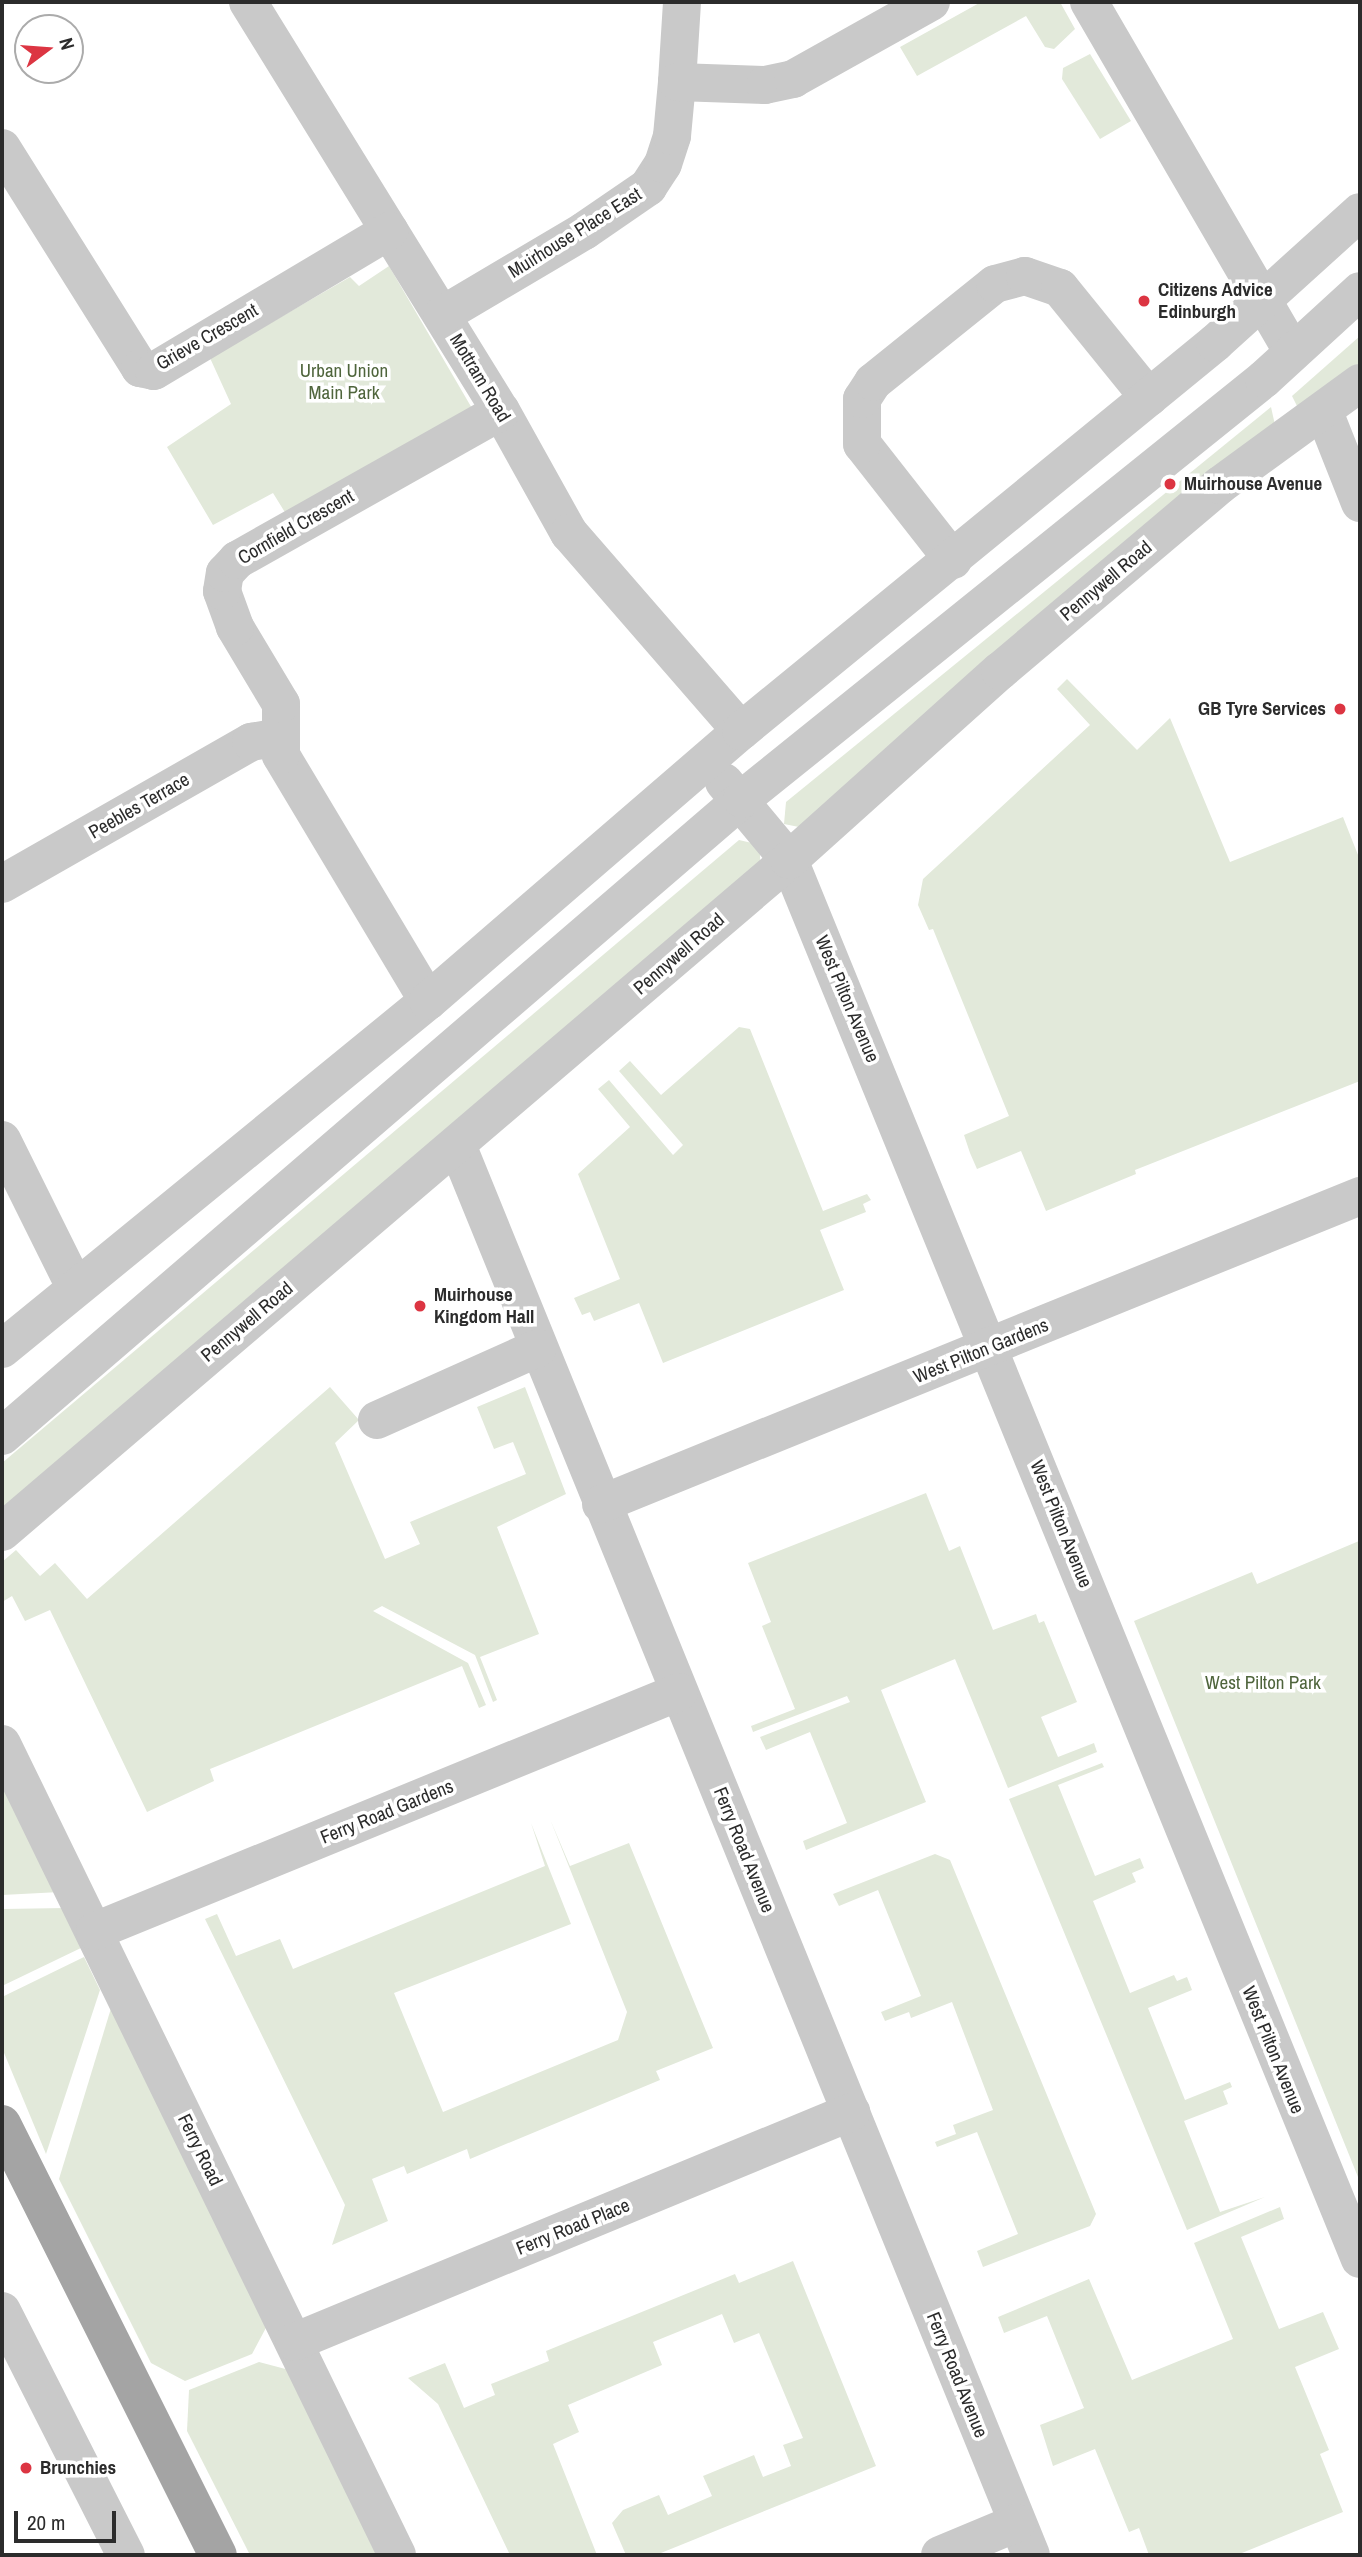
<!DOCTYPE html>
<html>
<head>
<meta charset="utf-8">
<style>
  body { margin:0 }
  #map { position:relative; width:1362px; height:2557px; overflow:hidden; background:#fff; font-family:"Archivo Narrow",sans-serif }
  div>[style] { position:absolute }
  .green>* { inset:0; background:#e2e9da }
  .minor>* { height:38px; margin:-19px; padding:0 19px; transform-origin:19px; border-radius:19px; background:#c9c9c9 }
  .major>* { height:38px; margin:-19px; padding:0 19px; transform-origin:19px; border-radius:19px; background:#a4a4a4 }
  .dots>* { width:19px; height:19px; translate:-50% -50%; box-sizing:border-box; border:4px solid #fff; border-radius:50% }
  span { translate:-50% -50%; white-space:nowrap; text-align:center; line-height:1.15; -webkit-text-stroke:7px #fff; paint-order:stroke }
  .street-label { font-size:19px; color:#2c2c2c }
  .poi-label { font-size:19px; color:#2c2c2c; font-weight:700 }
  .left { translate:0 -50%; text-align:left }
  .right { translate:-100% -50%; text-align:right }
  .park-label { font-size:19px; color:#4f653c }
  .frame { position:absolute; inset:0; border:4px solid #2c2c2c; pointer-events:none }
  .north { position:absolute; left:14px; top:14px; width:70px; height:70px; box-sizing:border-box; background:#fff; border:2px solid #ababab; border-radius:50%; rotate:74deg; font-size:19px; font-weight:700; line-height:28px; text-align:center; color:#2c2c2c }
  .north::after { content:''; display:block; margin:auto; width:24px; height:32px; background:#dc3542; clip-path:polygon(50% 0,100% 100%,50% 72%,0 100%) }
  .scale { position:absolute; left:14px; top:2511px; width:102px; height:32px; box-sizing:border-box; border:4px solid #2c2c2c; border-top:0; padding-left:9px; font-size:21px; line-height:24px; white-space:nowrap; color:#2c2c2c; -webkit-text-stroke:5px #fff; paint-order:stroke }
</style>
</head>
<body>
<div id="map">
  <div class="green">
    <div style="clip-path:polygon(981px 2px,1060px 2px,1075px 29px,1054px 49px,1045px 47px,1026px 16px,917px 76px,900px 47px)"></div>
    <div style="clip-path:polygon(1090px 54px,1131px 121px,1100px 139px,1062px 79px,1063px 68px)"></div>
    <div style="clip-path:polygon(389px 266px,473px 410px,286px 514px,273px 493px,213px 525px,167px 447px,231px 404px,210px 358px,350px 277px,359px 286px)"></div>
    <div style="clip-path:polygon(1360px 336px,1360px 374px,1299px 410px,1292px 396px)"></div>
    <div style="clip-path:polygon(1271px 407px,1275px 425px,804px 828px,784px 824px,786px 802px)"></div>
    <div style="clip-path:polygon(1067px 679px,1137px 750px,1170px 718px,1230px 862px,1343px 817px,1360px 860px,1360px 1081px,1135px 1170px,1136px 1174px,1046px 1211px,1021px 1151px,977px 1169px,970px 1153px,964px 1135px,1009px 1116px,933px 929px,929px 930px,918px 905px,923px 879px,1090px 725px,1057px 689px)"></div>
    <div style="clip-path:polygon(739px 840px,752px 843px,760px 853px,760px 866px,2px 1511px,2px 1463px)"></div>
    <div style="clip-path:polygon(739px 1027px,750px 1029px,823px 1211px,867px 1194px,871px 1200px,863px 1204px,866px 1212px,820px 1230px,844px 1290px,663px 1363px,639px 1303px,594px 1321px,590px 1312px,582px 1315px,574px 1298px,620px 1279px,578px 1174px,630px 1127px,598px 1089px,609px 1080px,673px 1155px,683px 1145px,619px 1071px,630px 1061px,661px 1095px)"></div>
    <div style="clip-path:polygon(330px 1387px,359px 1420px,335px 1443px,385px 1559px,420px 1544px,410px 1522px,526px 1474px,513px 1442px,494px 1449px,477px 1407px,525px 1387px,566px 1494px,497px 1527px,539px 1634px,480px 1657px,497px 1700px,493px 1702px,475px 1655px,382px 1606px,373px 1611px,468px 1663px,486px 1705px,479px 1708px,462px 1666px,210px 1769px,214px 1781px,147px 1812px,50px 1610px,25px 1621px,12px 1596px,2px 1602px,2px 1562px,16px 1550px,40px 1576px,55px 1563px,87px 1599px)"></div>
    <div style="clip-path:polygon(926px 1493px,949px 1551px,960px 1546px,993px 1630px,1036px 1614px,1039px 1623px,1044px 1621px,1077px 1702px,1041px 1717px,1058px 1757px,1094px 1743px,1097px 1752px,1008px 1788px,955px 1659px,881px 1690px,926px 1802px,806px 1850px,803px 1841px,847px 1823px,810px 1732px,766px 1750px,760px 1737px,850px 1702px,847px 1696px,753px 1732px,751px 1726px,795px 1709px,762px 1626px,771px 1622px,748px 1563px)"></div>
    <div style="clip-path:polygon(1359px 1541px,1360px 1544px,1360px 2182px,1134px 1621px,1252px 1572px,1257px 1584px)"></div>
    <div style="clip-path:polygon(1102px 1763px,1104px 1767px,1058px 1785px,1095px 1876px,1140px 1858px,1144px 1868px,1132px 1873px,1136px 1882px,1093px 1901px,1130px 1993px,1174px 1975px,1177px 1981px,1187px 1977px,1192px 1990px,1148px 2008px,1185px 2100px,1230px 2082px,1232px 2087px,1223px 2091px,1228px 2104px,1184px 2121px,1220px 2212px,1265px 2197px,1187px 2230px,1009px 1799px)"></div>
    <div style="clip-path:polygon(2px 1777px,60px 1892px,2px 1895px)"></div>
    <div style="clip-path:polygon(550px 1819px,570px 1866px,629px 1843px,713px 2048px,656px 2071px,660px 2080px,470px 2159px,467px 2149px,407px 2174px,404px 2166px,372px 2179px,388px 2221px,332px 2245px,345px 2205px,205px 1919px,217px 1914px,236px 1956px,280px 1939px,293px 1969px,545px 1866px,531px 1823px,571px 1924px,394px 1993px,443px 2112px,618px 2040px,627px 2012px)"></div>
    <div style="clip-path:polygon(935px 1854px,950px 1860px,1096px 2214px,1090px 2226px,983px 2267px,977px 2251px,1018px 2234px,977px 2132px,937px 2147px,935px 2142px,956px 2134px,953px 2125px,993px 2110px,952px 2002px,911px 2018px,909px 2012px,885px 2021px,881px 2012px,921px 1996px,910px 1969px,878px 1890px,839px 1906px,833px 1894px)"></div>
    <div style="clip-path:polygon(66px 1908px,83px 1947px,2px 1986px,2px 1909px)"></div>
    <div style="clip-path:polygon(84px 1957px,100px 1990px,46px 2154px,2px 2048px,2px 1997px)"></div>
    <div style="clip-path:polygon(112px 2005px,268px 2324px,252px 2354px,185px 2381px,151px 2363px,59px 2179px)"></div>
    <div style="clip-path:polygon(1280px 2207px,1284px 2219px,1241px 2237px,1279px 2329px,1323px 2312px,1339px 2349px,1295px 2367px,1329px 2450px,1320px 2454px,1343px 2512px,1237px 2555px,1149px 2555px,1139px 2528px,1129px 2532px,1095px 2449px,1053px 2466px,1040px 2425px,1084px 2408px,1047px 2316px,1004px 2333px,998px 2317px,1089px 2279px,1132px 2380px,1233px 2339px,1194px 2243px)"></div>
    <div style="clip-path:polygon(793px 2261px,876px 2466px,656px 2555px,626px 2555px,612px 2523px,623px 2510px,659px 2495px,668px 2515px,712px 2496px,703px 2476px,754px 2455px,763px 2477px,791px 2466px,783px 2445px,803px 2438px,759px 2333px,734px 2343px,722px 2314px,653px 2342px,662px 2365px,568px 2405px,579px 2432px,553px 2444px,597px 2555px,510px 2555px,438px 2404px,408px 2378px,445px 2363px,464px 2408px,495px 2395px,491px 2384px,549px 2361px,546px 2351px,735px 2274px,739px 2283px)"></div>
    <div style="clip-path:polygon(259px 2362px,293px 2371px,383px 2555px,250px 2555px,187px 2431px,189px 2390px)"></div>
  </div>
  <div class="minor">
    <div style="left:248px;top:2px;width:481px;rotate:58.3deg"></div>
    <div style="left:501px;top:411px;width:140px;rotate:60.9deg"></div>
    <div style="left:569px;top:533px;width:262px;rotate:49deg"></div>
    <div style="left:1089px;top:2px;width:405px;rotate:59.8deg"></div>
    <div style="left:677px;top:82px;width:80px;rotate:-86.4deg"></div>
    <div style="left:2px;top:148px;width:260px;rotate:57.9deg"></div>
    <div style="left:140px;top:368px;width:14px;rotate:12deg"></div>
    <div style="left:154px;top:371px;width:274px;rotate:-30.8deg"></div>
    <div style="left:442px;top:315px;width:165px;rotate:-30.6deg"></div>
    <div style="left:584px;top:231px;width:78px;rotate:-34.5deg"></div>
    <div style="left:648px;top:187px;width:27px;rotate:-57deg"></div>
    <div style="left:663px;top:164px;width:29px;rotate:-72deg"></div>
    <div style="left:672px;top:136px;width:54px;rotate:-84.7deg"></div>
    <div style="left:677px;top:82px;width:88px;rotate:2deg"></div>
    <div style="left:765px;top:85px;width:29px;rotate:-12deg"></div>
    <div style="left:793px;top:79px;width:158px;rotate:-29.2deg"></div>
    <div style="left:1324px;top:412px;width:98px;rotate:68.4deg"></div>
    <div style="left:953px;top:560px;width:147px;rotate:-128.1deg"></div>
    <div style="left:862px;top:444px;width:45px;rotate:-90deg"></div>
    <div style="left:862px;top:399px;width:20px;rotate:-57deg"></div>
    <div style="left:873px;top:382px;width:156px;rotate:-38.8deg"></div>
    <div style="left:995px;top:284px;width:31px;rotate:-15deg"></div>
    <div style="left:1025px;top:276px;width:37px;rotate:19deg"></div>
    <div style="left:1060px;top:288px;width:141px;rotate:51deg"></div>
    <div style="left:724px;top:782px;width:102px;rotate:50.2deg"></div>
    <div style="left:789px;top:860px;width:1511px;rotate:67.8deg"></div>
    <div style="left:2px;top:884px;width:287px;rotate:-29.7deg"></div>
    <div style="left:251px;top:742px;width:28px;rotate:-10deg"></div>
    <div style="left:428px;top:1001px;width:287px;rotate:-120.9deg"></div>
    <div style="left:281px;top:755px;width:51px;rotate:-90deg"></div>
    <div style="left:281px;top:704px;width:90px;rotate:-120.9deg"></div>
    <div style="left:235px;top:627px;width:38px;rotate:-110deg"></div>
    <div style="left:222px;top:591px;width:18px;rotate:-81deg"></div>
    <div style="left:225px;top:573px;width:18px;rotate:-47deg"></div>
    <div style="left:237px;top:560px;width:303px;rotate:-29.4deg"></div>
    <div style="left:2px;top:1140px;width:164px;rotate:63.6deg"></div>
    <div style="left:457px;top:1145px;width:1522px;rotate:67.85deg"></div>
    <div style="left:2px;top:1349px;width:550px;rotate:-39.25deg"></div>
    <div style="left:428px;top:1001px;width:413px;rotate:-40.8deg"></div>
    <div style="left:741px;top:731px;width:613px;rotate:-39.3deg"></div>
    <div style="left:1215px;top:343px;width:195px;rotate:-42.1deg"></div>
    <div style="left:377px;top:1420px;width:176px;rotate:-24.1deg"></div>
    <div style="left:2px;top:1436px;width:976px;rotate:-40.72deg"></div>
    <div style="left:742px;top:799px;width:670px;rotate:-38.82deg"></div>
    <div style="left:1264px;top:379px;width:130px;rotate:-42.5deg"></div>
    <div style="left:601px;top:1504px;width:819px;rotate:-22.09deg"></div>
    <div style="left:2px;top:1532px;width:1035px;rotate:-40.49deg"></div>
    <div style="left:789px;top:860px;width:283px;rotate:-41.9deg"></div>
    <div style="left:1000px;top:671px;width:288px;rotate:-40.2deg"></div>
    <div style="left:1220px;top:485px;width:173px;rotate:-36.1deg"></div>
    <div style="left:2px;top:1744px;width:902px;rotate:64.03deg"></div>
    <div style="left:95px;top:1931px;width:631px;rotate:-22.26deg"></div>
    <div style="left:2px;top:2311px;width:274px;rotate:63.1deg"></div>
    <div style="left:294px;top:2342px;width:603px;rotate:-22.44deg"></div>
    <div style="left:940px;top:2555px;width:83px;rotate:-22.6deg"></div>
  </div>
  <div class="major">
    <div style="left:2px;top:2124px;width:482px;rotate:63.4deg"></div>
  </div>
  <div class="dots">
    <div style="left:1144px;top:301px;background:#dc3542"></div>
    <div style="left:1170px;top:484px;background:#dc3542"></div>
    <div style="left:1340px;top:709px;background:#dc3542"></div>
    <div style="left:420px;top:1306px;background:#dc3542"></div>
    <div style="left:26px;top:2468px;background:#dc3542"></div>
  </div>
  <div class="street-label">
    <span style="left:575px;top:233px;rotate:-32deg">Muirhouse Place East</span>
    <span style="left:207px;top:337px;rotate:-30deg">Grieve Crescent</span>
    <span style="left:480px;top:378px;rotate:59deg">Mottram Road</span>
    <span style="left:296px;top:527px;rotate:-30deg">Cornfield Crescent</span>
    <span style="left:1106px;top:581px;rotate:-40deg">Pennywell Road</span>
    <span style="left:139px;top:806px;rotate:-30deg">Peebles Terrace</span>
    <span style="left:679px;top:954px;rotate:-41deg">Pennywell Road</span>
    <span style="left:847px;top:999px;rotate:67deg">West Pilton Avenue</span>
    <span style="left:247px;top:1322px;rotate:-40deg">Pennywell Road</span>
    <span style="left:981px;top:1351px;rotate:-22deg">West Pilton Gardens</span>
    <span style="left:1061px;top:1524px;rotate:68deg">West Pilton Avenue</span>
    <span style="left:387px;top:1812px;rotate:-22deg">Ferry Road Gardens</span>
    <span style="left:744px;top:1850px;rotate:68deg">Ferry Road Avenue</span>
    <span style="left:1273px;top:2050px;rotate:68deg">West Pilton Avenue</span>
    <span style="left:200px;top:2150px;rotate:64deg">Ferry Road</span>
    <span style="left:573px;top:2227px;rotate:-22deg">Ferry Road Place</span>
    <span style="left:957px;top:2375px;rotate:68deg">Ferry Road Avenue</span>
  </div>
  <div class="poi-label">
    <span class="left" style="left:1158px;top:301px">Citizens Advice<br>Edinburgh</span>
    <span class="left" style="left:1184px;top:484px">Muirhouse Avenue</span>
    <span class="right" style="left:1326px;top:709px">GB Tyre Services</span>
    <span class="left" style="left:434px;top:1306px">Muirhouse<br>Kingdom Hall</span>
    <span class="left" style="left:40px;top:2468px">Brunchies</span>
  </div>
  <div class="park-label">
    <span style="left:344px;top:382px">Urban Union<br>Main Park</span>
    <span style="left:1263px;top:1683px">West Pilton Park</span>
  </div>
  <div class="frame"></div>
  <div class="north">N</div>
  <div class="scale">20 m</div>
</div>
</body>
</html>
